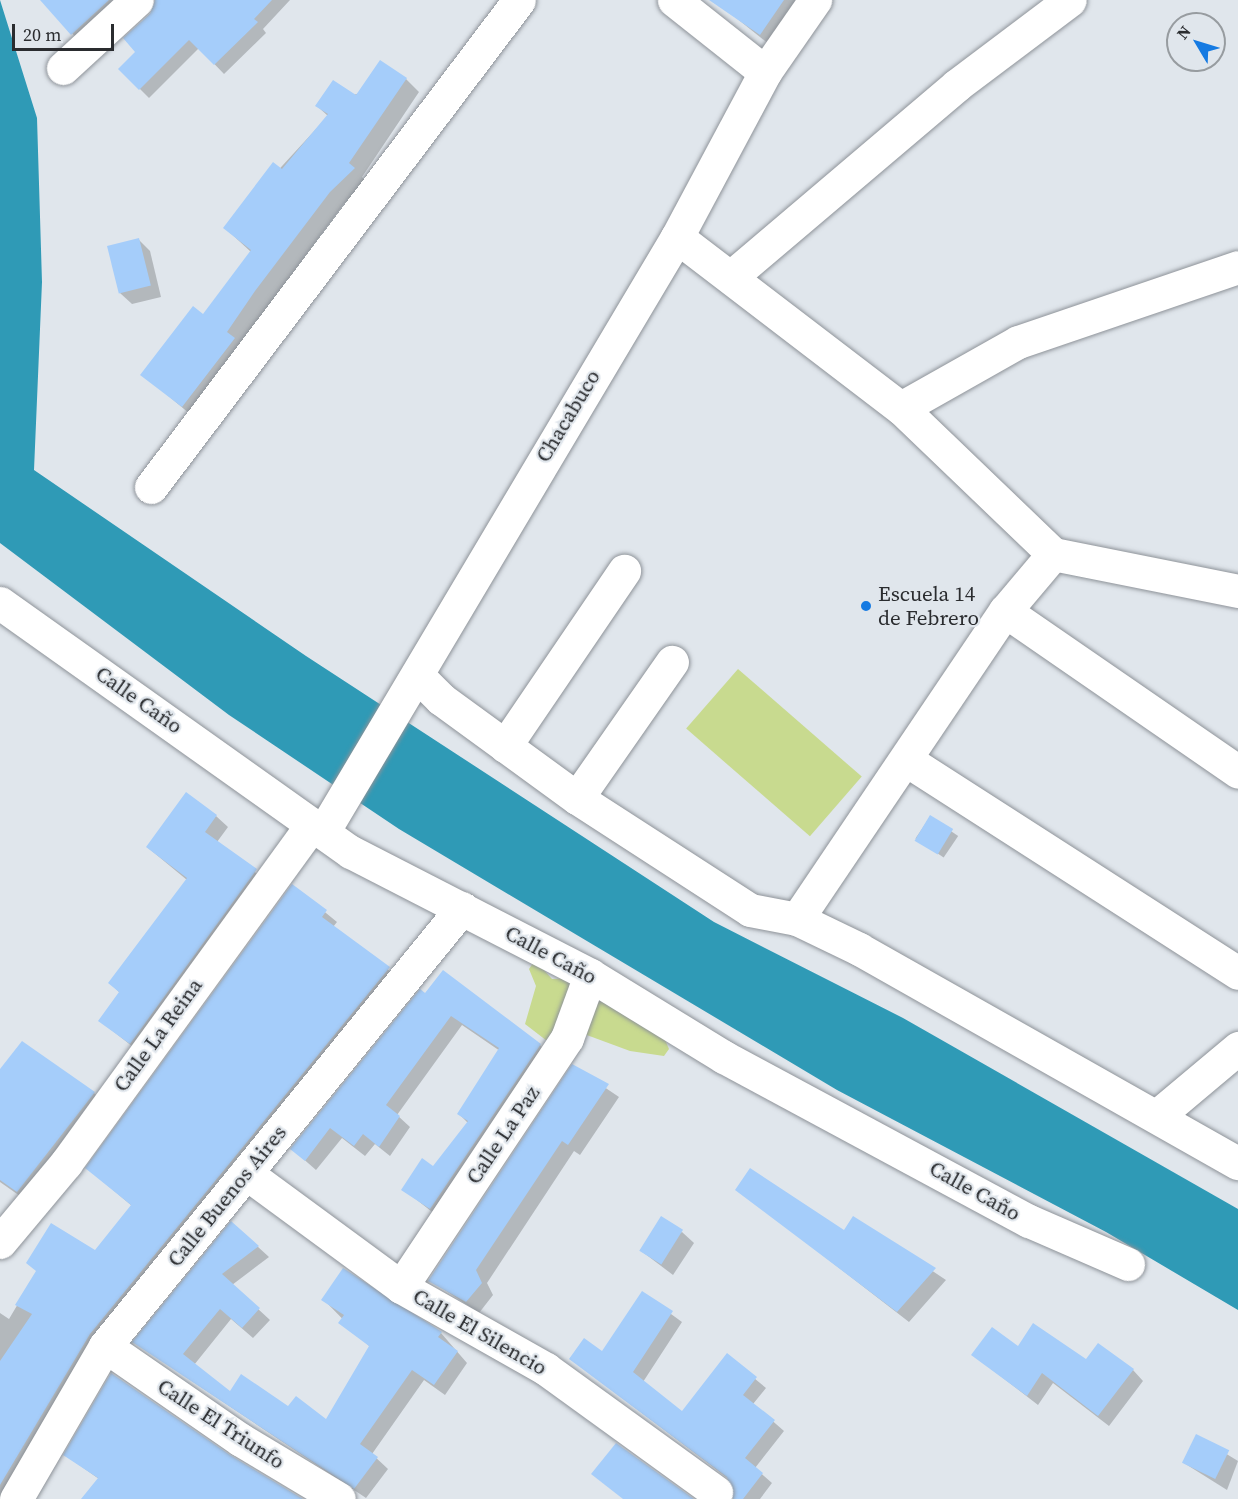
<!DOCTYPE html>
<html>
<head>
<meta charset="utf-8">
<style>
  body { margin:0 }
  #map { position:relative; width:1238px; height:1499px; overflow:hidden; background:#e0e6ec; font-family:"Source Serif 4",serif }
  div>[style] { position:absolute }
  .green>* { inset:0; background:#c8da8f; transform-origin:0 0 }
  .water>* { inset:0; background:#2f9ab6 }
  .shadow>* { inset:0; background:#0003; transform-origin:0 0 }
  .building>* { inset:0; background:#a5cdfa; transform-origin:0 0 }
  .roads { filter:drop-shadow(0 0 2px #8e9399) drop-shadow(0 0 2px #8e9399) }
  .street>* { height:33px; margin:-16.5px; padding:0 16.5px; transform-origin:16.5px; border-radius:16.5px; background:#fff }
  .dots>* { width:16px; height:16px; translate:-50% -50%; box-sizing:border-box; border:3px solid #e0e6ec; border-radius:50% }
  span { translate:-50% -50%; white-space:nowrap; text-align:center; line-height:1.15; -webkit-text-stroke:4.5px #e0e6ec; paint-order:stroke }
  .street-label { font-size:21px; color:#2a2c2f }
  .poi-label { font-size:21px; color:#2a2c2f }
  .left { translate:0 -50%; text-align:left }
  .north { position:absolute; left:1166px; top:12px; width:60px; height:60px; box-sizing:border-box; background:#e0e6ec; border:2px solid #979ca0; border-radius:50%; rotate:308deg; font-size:16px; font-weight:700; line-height:24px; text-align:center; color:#2a2c2f }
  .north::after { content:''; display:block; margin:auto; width:21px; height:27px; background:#157ae2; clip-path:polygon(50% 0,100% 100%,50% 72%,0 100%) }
  .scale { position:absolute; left:12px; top:24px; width:102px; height:27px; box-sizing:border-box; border:3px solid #2a2c2f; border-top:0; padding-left:8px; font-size:18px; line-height:21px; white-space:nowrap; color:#2a2c2f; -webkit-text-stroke:4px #e0e6ec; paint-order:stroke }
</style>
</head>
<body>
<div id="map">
  <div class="green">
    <div style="left:738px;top:669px;width:164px;height:79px;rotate:41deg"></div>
    <div style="clip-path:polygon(535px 960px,552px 979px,575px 978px,551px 1044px,525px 1024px,536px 986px,529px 969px)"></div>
    <div style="clip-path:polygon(600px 995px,663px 1035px,669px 1049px,664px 1056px,630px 1051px,584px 1034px)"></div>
  </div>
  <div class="water">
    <div style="clip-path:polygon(0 0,37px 118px,42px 282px,34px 470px,306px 656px,714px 922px,903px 1018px,1238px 1209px,1238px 1310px,1106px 1232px,837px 1090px,399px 829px,229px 715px,0 543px)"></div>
  </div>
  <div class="shadow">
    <div style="clip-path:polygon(61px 0,130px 0,81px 43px,50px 9px)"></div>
    <div style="clip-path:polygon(191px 0,290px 0,263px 29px,266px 33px,224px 74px,199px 48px,149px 98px,120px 69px,137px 52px,125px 38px,153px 11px)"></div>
    <div style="clip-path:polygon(739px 0,816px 0,775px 49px,730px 13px)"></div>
    <div style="clip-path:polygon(406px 79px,419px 92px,362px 177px,367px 182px,343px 205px,240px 345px,196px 419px,142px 374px,203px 316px,251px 252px,225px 228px,328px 116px,317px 106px)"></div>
    <div style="clip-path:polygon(138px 239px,150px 251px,161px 297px,132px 304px,120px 293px)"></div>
    <div style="clip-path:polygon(216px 816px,228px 827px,217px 842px,267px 882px,142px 1054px,100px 1021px,120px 993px,110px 983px,187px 880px,147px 847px)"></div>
    <div style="left:930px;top:817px;width:34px;height:26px;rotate:34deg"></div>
    <div style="clip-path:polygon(293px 886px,337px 922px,333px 927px,400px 979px,0 1499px,0 1313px,9px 1319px,37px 1272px,95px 1252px,132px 1206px,87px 1168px)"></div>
    <div style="clip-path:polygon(420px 991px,540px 1045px,550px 1056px,441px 1219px,403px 1189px,433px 1169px,468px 1123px,459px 1114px,500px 1051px,462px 1025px,397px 1115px,410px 1127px,390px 1156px,375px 1144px,365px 1156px,342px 1138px,316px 1170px,292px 1149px)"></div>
    <div style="clip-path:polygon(573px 1066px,619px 1097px,580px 1155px,574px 1151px,487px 1283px,493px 1295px,479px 1313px,430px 1280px)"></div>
    <div style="clip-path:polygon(0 1075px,94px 1093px,103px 1102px,27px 1201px,0 1182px)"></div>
    <div style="clip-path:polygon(737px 1189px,844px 1232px,853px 1218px,946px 1280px,909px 1322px)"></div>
    <div style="clip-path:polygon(232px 1223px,269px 1257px,232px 1285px,270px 1320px,253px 1338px,231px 1319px,194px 1365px,230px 1394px,327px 1421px,370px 1347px,323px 1299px,441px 1333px,467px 1363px,445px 1395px,424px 1380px,372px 1454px,388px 1469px,366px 1498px,134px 1342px)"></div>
    <div style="clip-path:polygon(682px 1232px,694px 1243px,673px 1275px,640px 1250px)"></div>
    <div style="clip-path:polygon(642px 1293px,682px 1322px,643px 1382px,682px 1414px,727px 1356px,766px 1388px,753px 1404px,784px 1431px,755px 1468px,772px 1483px,760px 1499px,733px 1499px,730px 1480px,570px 1358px,603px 1353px)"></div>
    <div style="clip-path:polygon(1018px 1348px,1133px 1370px,1143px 1381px,1109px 1426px,1053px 1383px,1038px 1405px,973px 1355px)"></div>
    <div style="clip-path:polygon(1197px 1436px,1238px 1461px,1227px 1490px,1184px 1463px)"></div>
    <div style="clip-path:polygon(65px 1455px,231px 1457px,300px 1499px,98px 1499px,99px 1479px)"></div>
  </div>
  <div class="building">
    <div style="clip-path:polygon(40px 0,109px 0,71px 35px)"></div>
    <div style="clip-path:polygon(155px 0,272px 0,254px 19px,258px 22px,214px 65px,189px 40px,139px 90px,118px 69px,135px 52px,123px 38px,150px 14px)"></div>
    <div style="clip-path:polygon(709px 0,784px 0,760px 35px)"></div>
    <div style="clip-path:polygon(380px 60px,407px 78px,349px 163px,355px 168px,330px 192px,255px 291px,227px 332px,235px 338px,182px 407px,140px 375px,193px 306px,203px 314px,251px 250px,223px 228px,273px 162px,282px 169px,328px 114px,315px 106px,333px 80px,356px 95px)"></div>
    <div style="left:139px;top:238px;width:49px;height:33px;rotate:76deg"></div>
    <div style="clip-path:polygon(186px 792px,217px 815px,205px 832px,257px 869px,130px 1044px,98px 1021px,119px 992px,108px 983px,187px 878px,146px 847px)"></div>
    <div style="left:930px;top:815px;width:27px;height:30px;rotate:31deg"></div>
    <div style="clip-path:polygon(292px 884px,327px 910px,322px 917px,390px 967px,90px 1334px,0 1485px,0 1361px,32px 1314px,15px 1305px,36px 1271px,26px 1263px,51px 1223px,95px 1250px,131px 1205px,85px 1168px)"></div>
    <div style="clip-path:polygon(443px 970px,541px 1044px,430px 1209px,401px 1190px,422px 1158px,433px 1166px,468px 1121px,457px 1114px,499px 1048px,451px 1016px,386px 1105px,400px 1116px,379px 1147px,363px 1134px,354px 1146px,330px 1128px,305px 1161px,290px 1149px,420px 989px,425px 993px)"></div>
    <div style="clip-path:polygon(22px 1041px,95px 1092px,17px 1192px,0 1180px,0 1069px)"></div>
    <div style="clip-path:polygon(572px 1064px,609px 1084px,568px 1145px,562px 1141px,476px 1270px,482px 1283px,466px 1302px,428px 1281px)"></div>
    <div style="clip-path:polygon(750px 1168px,844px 1230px,853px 1216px,936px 1268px,897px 1312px,735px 1190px)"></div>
    <div style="left:661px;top:1216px;width:26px;height:41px;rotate:32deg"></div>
    <div style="clip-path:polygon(231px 1221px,259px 1246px,222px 1274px,260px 1308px,242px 1328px,220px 1309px,183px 1354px,230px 1391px,241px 1374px,288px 1406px,296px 1396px,326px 1419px,369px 1346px,338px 1323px,344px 1315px,321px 1300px,343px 1268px,442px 1332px,438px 1337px,458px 1351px,434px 1385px,412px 1370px,360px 1444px,378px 1457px,354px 1489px,132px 1342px)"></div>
    <div style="clip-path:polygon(642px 1291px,673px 1311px,633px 1372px,682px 1411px,727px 1353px,757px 1377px,743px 1395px,775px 1420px,745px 1458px,763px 1473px,743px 1499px,733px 1499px,727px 1477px,569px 1359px,584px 1338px,602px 1351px)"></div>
    <div style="clip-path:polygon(1033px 1323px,1086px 1359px,1098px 1343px,1134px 1369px,1098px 1416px,1042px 1373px,1027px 1396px,971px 1355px,992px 1327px,1018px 1346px)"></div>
    <div style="clip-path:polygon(111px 1373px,230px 1455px,303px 1499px,81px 1499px,98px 1478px,63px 1455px)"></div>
    <div style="left:1196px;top:1434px;width:37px;height:32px;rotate:26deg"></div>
    <div style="clip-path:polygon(616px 1443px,694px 1499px,623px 1499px,591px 1474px)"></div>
  </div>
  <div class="roads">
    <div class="street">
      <div style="left:674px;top:0;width:116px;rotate:38.4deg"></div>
      <div style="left:63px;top:68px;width:100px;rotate:-42.6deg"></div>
      <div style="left:677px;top:237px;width:282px;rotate:37.4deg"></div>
      <div style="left:901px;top:408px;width:211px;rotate:43.8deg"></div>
      <div style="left:1053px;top:554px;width:189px;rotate:11.3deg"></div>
      <div style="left:732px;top:276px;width:295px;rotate:-40.3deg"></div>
      <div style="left:957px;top:85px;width:141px;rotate:-37deg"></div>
      <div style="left:901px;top:408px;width:134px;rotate:-29.4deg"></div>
      <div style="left:1018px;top:342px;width:232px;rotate:-18.8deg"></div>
      <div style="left:151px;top:487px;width:610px;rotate:-52.92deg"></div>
      <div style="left:0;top:603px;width:430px;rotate:35.4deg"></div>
      <div style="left:351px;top:852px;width:269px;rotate:27.2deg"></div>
      <div style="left:590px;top:975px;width:157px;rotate:31.5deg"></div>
      <div style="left:724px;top:1057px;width:346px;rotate:28.3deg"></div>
      <div style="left:1029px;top:1221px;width:108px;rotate:23.5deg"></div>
      <div style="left:1005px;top:611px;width:283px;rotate:34.6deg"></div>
      <div style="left:417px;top:675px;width:34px;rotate:45deg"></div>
      <div style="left:441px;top:699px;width:168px;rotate:36.1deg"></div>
      <div style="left:577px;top:798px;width:206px;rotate:32.9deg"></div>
      <div style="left:750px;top:910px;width:48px;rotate:10.8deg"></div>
      <div style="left:797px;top:919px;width:69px;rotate:25.8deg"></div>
      <div style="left:859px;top:949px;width:435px;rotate:29.5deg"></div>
      <div style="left:505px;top:746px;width:212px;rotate:-55.8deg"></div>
      <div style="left:908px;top:761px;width:392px;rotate:32.7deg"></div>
      <div style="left:577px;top:798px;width:166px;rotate:-55.1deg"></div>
      <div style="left:323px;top:832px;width:692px;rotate:-59.25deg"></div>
      <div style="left:677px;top:237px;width:187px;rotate:-61.9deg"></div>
      <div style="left:765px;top:72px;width:88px;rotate:-55.2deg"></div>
      <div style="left:797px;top:919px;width:372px;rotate:-56deg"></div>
      <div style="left:1005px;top:611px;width:75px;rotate:-49.9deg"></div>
      <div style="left:1157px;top:1116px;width:106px;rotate:-40deg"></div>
      <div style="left:246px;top:1173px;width:192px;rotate:36.3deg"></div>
      <div style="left:401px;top:1287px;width:167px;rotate:29.5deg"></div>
      <div style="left:546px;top:1369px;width:210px;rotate:35.9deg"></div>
      <div style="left:0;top:1242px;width:103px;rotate:-50.1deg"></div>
      <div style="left:66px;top:1163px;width:418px;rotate:-54deg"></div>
      <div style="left:401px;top:1287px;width:299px;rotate:-56.3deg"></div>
      <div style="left:567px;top:1038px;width:67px;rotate:-69.9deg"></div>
      <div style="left:105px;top:1346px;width:165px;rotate:34.7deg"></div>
      <div style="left:241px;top:1440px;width:114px;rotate:31deg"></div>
      <div style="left:16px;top:1499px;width:177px;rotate:-59.8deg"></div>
      <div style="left:105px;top:1346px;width:565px;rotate:-50.82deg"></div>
    </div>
  </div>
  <div class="dots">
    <div style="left:866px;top:606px;background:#157ae2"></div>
  </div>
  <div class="street-label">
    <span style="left:568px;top:416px;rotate:-59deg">Chacabuco</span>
    <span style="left:139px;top:700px;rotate:35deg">Calle Caño</span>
    <span style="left:551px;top:955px;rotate:28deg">Calle Caño</span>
    <span style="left:158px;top:1035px;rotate:-54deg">Calle La Reina</span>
    <span style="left:503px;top:1135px;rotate:-56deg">Calle La Paz</span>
    <span style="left:975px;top:1191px;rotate:29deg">Calle Caño</span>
    <span style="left:227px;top:1196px;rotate:-51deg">Calle Buenos Aires</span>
    <span style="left:480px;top:1332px;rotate:30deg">Calle El Silencio</span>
    <span style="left:221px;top:1424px;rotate:33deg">Calle El Triunfo</span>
  </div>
  <div class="poi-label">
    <span class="left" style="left:878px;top:606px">Escuela 14<br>de Febrero</span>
  </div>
  <div class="north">N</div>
  <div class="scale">20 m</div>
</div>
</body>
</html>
